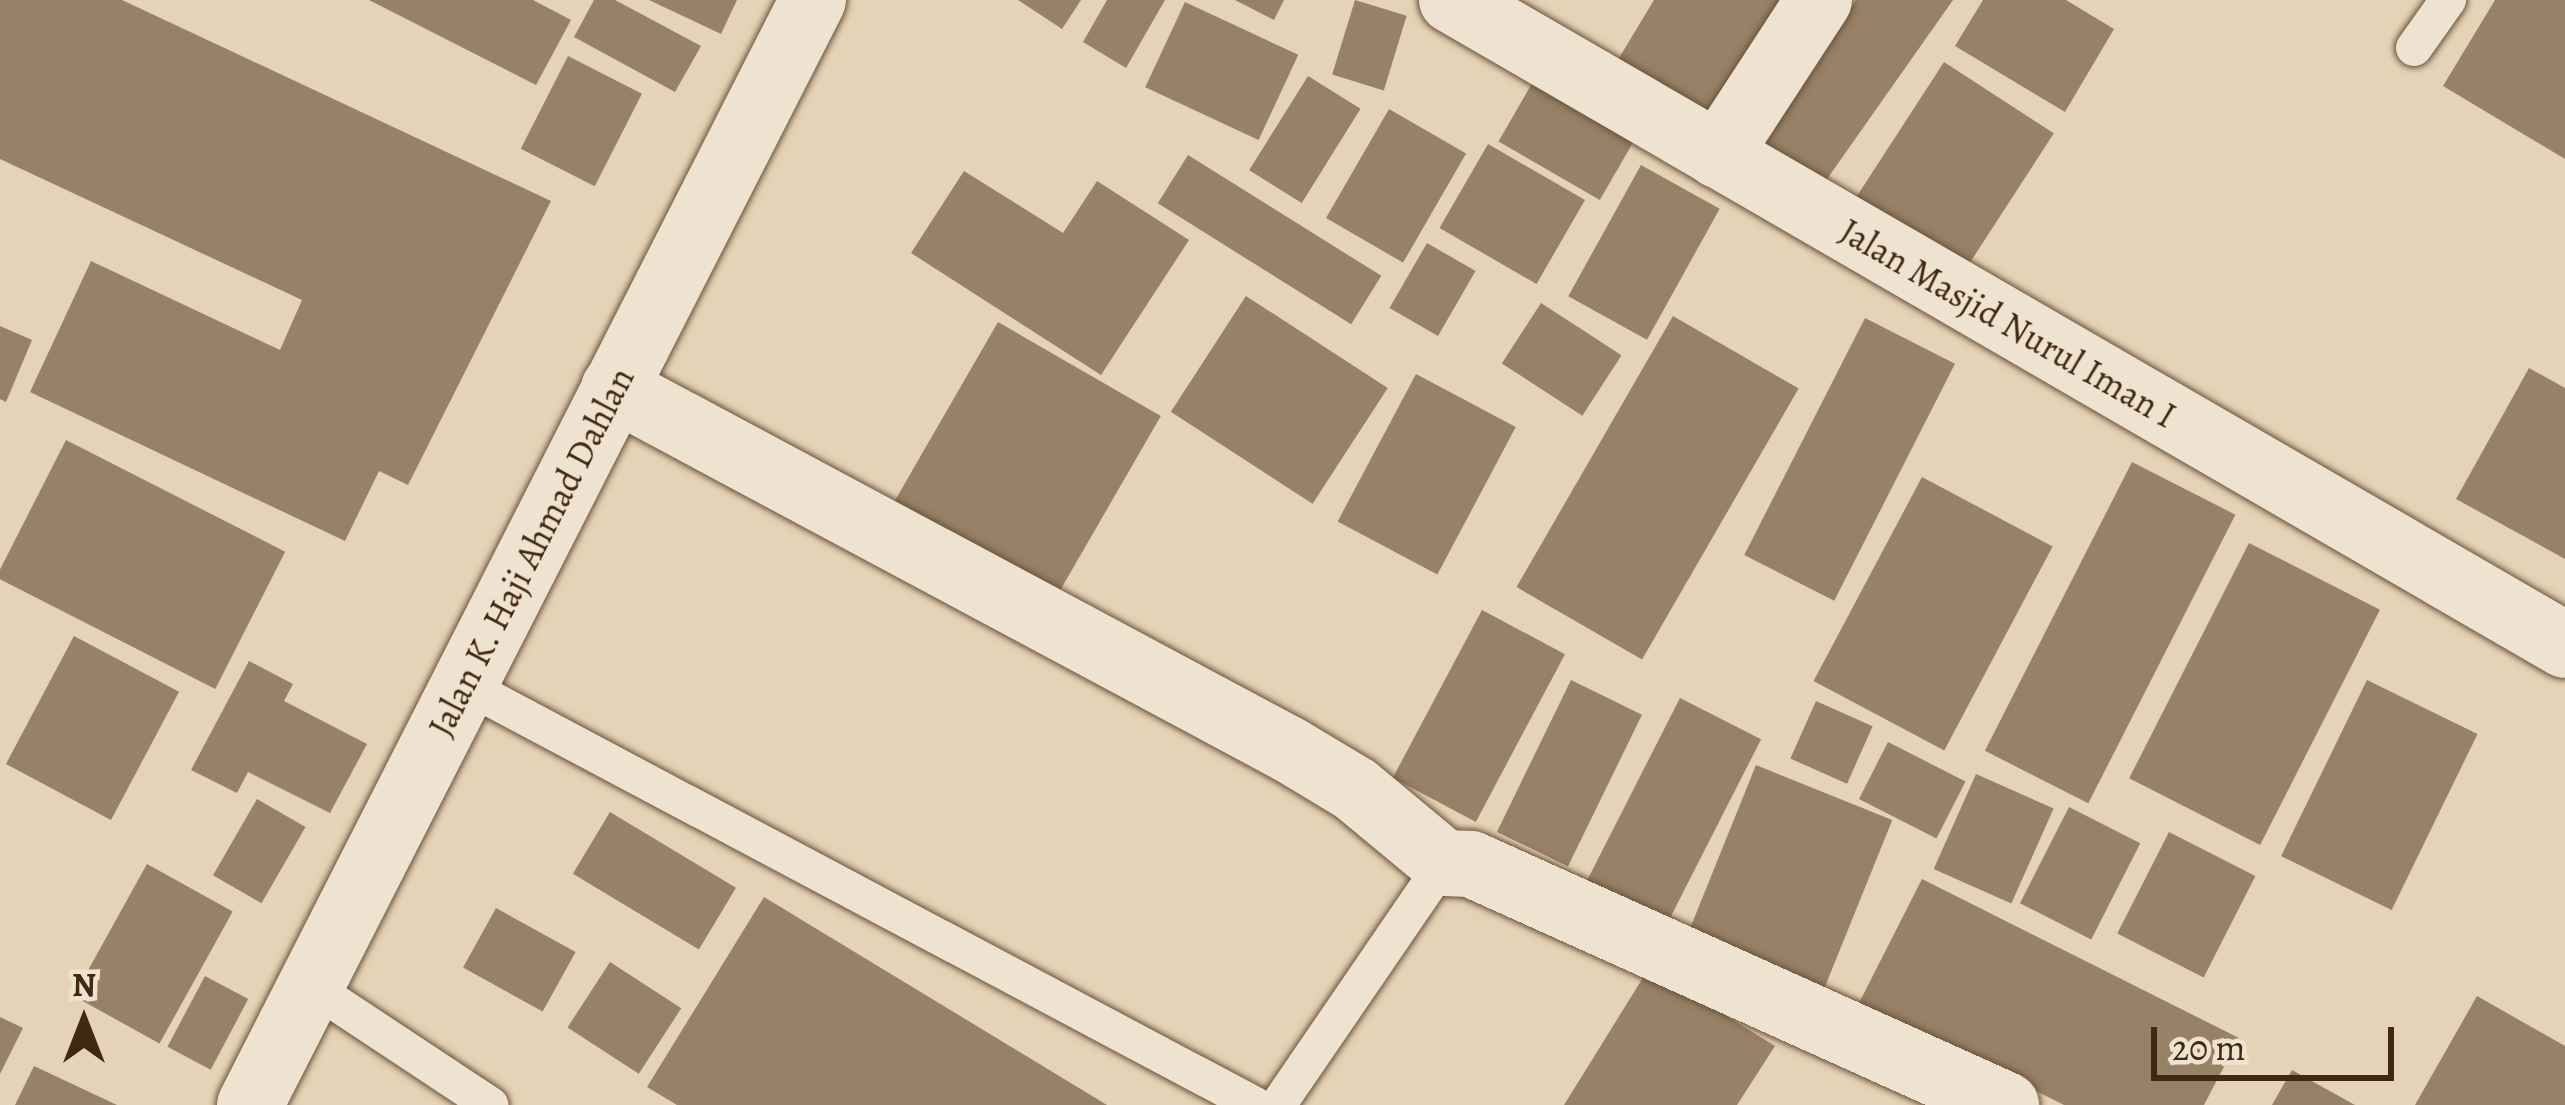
<!DOCTYPE html>
<html>
<head>
<meta charset="utf-8">
<style>
  body { margin:0 }
  #map { position:relative; width:2565px; height:1105px; overflow:hidden; background:#e5d3b7; font-family:Alegreya,serif }
  div>[style] { position:absolute }
  .building>* { inset:0; background:#978167; transform-origin:0 0 }
  .roads { filter:drop-shadow(0 0 3px #6c533a) drop-shadow(0 0 3px #6c533a) }
  .lane>* { height:36px; margin:-18px; padding:0 18px; transform-origin:18px; border-radius:18px; background:#eee2d0 }
  .street>* { height:66px; margin:-33px; padding:0 33px; transform-origin:33px; border-radius:33px; background:#eee2d0 }
  .secondary>* { height:66px; margin:-33px; padding:0 33px; transform-origin:33px; border-radius:33px; background:#eee2d0 }
  span { translate:-50% -50%; white-space:nowrap; text-align:center; line-height:1.15; -webkit-text-stroke:12px #eee2d0; paint-order:stroke }
  .street-label { font-size:36px; color:#432810 }
  .north { position:absolute; left:24px; top:961px; width:120px; height:120px; -webkit-text-stroke:9px #eee2d0; paint-order:stroke; rotate:0deg; font-size:33px; font-weight:700; line-height:48px; text-align:center; color:#432810 }
  .north::after { content:''; display:block; margin:auto; width:42px; height:54px; background:#432810; clip-path:polygon(50% 0,100% 100%,50% 72%,0 100%) }
  .scale { position:absolute; left:2151px; top:1027px; width:243px; height:54px; box-sizing:border-box; border:6px solid #432810; border-top:0; padding-left:15px; font-size:36px; line-height:42px; white-space:nowrap; color:#432810; -webkit-text-stroke:9px #eee2d0; paint-order:stroke }
</style>
</head>
<body>
<div id="map">
  <div class="building">
    <div style="clip-path:polygon(0 0,122px 0,551px 201px,408px 485px,379px 471px,345px 541px,30px 392px,91px 261px,280px 350px,302px 300px,0 159px)"></div>
    <div style="clip-path:polygon(369px 0,533px 0,571px 20px,536px 85px)"></div>
    <div style="clip-path:polygon(594px 0,615px 0,701px 46px,675px 92px,574px 37px)"></div>
    <div style="clip-path:polygon(649px 0,737px 0,721px 34px)"></div>
    <div style="clip-path:polygon(1018px 0,1081px 0,1062px 29px)"></div>
    <div style="clip-path:polygon(1107px 0,1165px 0,1126px 68px,1083px 42px)"></div>
    <div style="clip-path:polygon(1235px 0,1284px 0,1274px 20px)"></div>
    <div style="left:1355px;top:0;width:54px;height:78px;rotate:17deg"></div>
    <div style="clip-path:polygon(1654px 0,1783px 0,1713px 128px,1613px 68px)"></div>
    <div style="clip-path:polygon(1856px 0,1953px 0,1820px 189px,1754px 145px)"></div>
    <div style="clip-path:polygon(1983px 0,2066px 0,2114px 29px,2065px 112px,1955px 46px)"></div>
    <div style="clip-path:polygon(2495px 0,2565px 0,2565px 159px,2443px 86px)"></div>
    <div style="left:1185px;top:2px;width:125px;height:94px;rotate:25deg"></div>
    <div style="left:568px;top:56px;width:83px;height:104px;rotate:27deg"></div>
    <div style="left:1944px;top:62px;width:131px;height:160px;rotate:33deg"></div>
    <div style="left:1308px;top:76px;width:62px;height:111px;rotate:32deg"></div>
    <div style="left:1534px;top:80px;width:117px;height:71px;rotate:30deg"></div>
    <div style="left:1389px;top:109px;width:89px;height:126px;rotate:30deg"></div>
    <div style="left:1488px;top:144px;width:112px;height:97px;rotate:30deg"></div>
    <div style="left:1188px;top:155px;width:228px;height:57px;rotate:32deg"></div>
    <div style="left:1641px;top:165px;width:90px;height:150px;rotate:29deg"></div>
    <div style="clip-path:polygon(964px 171px,1063px 233px,1097px 181px,1189px 240px,1101px 375px,911px 253px)"></div>
    <div style="left:1427px;top:243px;width:56px;height:75px;rotate:30deg"></div>
    <div style="left:1246px;top:296px;width:169px;height:138px;rotate:33deg"></div>
    <div style="left:1541px;top:303px;width:96px;height:72px;rotate:33deg"></div>
    <div style="left:1673px;top:316px;width:145px;height:313px;rotate:30deg"></div>
    <div style="left:1865px;top:318px;width:101px;height:266px;rotate:27deg"></div>
    <div style="left:998px;top:322px;width:188px;height:231px;rotate:30deg"></div>
    <div style="clip-path:polygon(0 326px,32px 340px,6px 402px,0 399px)"></div>
    <div style="clip-path:polygon(2529px 368px,2565px 388px,2565px 559px,2456px 499px)"></div>
    <div style="left:1416px;top:374px;width:113px;height:167px;rotate:28deg"></div>
    <div style="left:66px;top:440px;width:246px;height:154px;rotate:27deg"></div>
    <div style="left:2132px;top:462px;width:116px;height:324px;rotate:27deg"></div>
    <div style="left:1922px;top:477px;width:148px;height:231px;rotate:28deg"></div>
    <div style="left:2249px;top:543px;width:147px;height:264px;rotate:27deg"></div>
    <div style="left:1482px;top:610px;width:94px;height:190px;rotate:28deg"></div>
    <div style="left:74px;top:636px;width:119px;height:145px;rotate:28deg"></div>
    <div style="clip-path:polygon(249px 661px,293px 684px,284px 701px,367px 744px,330px 813px,248px 772px,237px 793px,191px 770px)"></div>
    <div style="left:1571px;top:680px;width:79px;height:169px;rotate:26deg"></div>
    <div style="left:2367px;top:680px;width:123px;height:196px;rotate:26deg"></div>
    <div style="left:1680px;top:698px;width:91px;height:214px;rotate:27deg"></div>
    <div style="left:1816px;top:701px;width:62px;height:63px;rotate:24deg"></div>
    <div style="left:1888px;top:742px;width:87px;height:64px;rotate:27deg"></div>
    <div style="left:1756px;top:765px;width:147px;height:204px;rotate:22deg"></div>
    <div style="left:1976px;top:774px;width:85px;height:104px;rotate:24deg"></div>
    <div style="left:257px;top:799px;width:56px;height:88px;rotate:30deg"></div>
    <div style="left:2069px;top:807px;width:80px;height:108px;rotate:27deg"></div>
    <div style="left:610px;top:812px;width:147px;height:72px;rotate:31deg"></div>
    <div style="left:2169px;top:832px;width:97px;height:114px;rotate:27deg"></div>
    <div style="left:147px;top:864px;width:98px;height:151px;rotate:29deg"></div>
    <div style="clip-path:polygon(1922px 879px,2239px 1038px,2204px 1105px,2064px 1105px,1859px 1003px)"></div>
    <div style="clip-path:polygon(764px 897px,1107px 1105px,677px 1105px,647px 1087px)"></div>
    <div style="left:496px;top:908px;width:91px;height:68px;rotate:29deg"></div>
    <div style="left:610px;top:962px;width:85px;height:78px;rotate:33deg"></div>
    <div style="clip-path:polygon(1649px 968px,1775px 1046px,1737px 1105px,1564px 1105px)"></div>
    <div style="left:205px;top:976px;width:49px;height:80px;rotate:28deg"></div>
    <div style="clip-path:polygon(2477px 996px,2565px 1046px,2565px 1105px,2415px 1105px)"></div>
    <div style="clip-path:polygon(0 1017px,23px 1028px,0 1074px)"></div>
    <div style="clip-path:polygon(34px 1066px,117px 1105px,15px 1105px)"></div>
    <div style="clip-path:polygon(2292px 1070px,2355px 1105px,2272px 1105px)"></div>
  </div>
  <div class="roads">
    <div class="lane">
      <div style="left:2414px;top:48px;width:59px;rotate:-54.7deg"></div>
      <div style="left:463px;top:684px;width:897px;rotate:27.99deg"></div>
      <div style="left:312px;top:987px;width:214px;rotate:33.5deg"></div>
      <div style="left:1278px;top:1105px;width:293px;rotate:-55.6deg"></div>
    </div>
    <div class="street">
      <div style="left:1452px;top:0;width:1286px;rotate:30.09deg"></div>
      <div style="left:1718px;top:155px;width:185px;rotate:-56.9deg"></div>
      <div style="left:614px;top:388px;width:767px;rotate:28.17deg"></div>
      <div style="left:1290px;top:750px;width:76px;rotate:31deg"></div>
      <div style="left:1355px;top:789px;width:116px;rotate:39.7deg"></div>
      <div style="left:1444px;top:863px;width:27px;rotate:2deg"></div>
      <div style="left:1471px;top:864px;width:587px;rotate:24.25deg"></div>
    </div>
    <div class="secondary">
      <div style="left:250px;top:1105px;width:1240px;rotate:-63deg"></div>
    </div>
  </div>
  <div class="street-label">
    <span style="left:2008px;top:323px;rotate:30deg">Jalan Masjid Nurul Iman I</span>
    <span style="left:531px;top:552px;rotate:-63deg">Jalan K. Haji Ahmad Dahlan</span>
  </div>
  <div class="north">N</div>
  <div class="scale">20 m</div>
</div>
</body>
</html>
